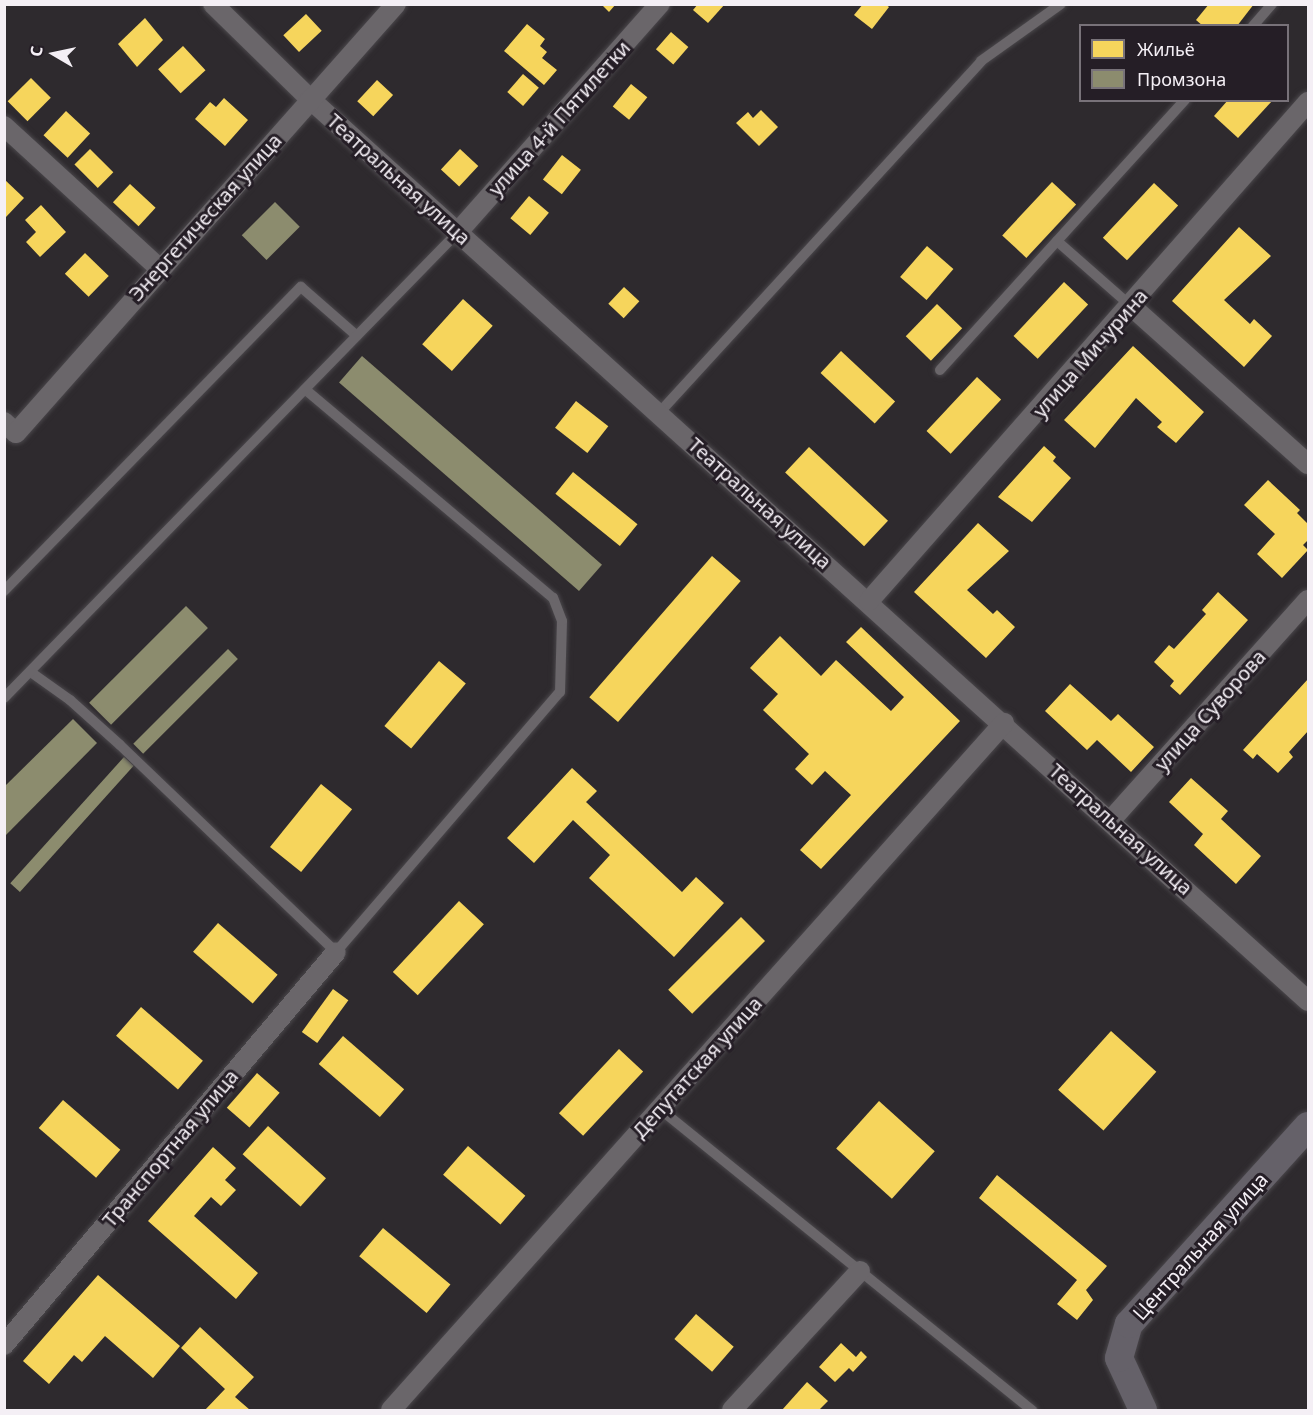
<!DOCTYPE html>
<html>
<head>
<meta charset="utf-8">
<style>
  body { margin:0 }
  #map { position:relative; width:1313px; height:1415px; overflow:hidden; background:#2e2a2e; font-family:"Noto Sans",sans-serif }
  div>[style] { position:absolute }
  .homes>* { inset:0; background:#f6d55c; transform-origin:0 0 }
  .industry>* { inset:0; background:#8c8c6e; transform-origin:0 0 }
  .roads { filter:drop-shadow(0 0 2px #4a474b) drop-shadow(0 0 2px #4a474b) }
  .lane>* { height:10px; margin:-5px; padding:0 5px; transform-origin:5px; border-radius:5px; background:#6a666a }
  .street>* { height:20px; margin:-10px; padding:0 10px; transform-origin:10px; border-radius:10px; background:#6a666a }
  .secondary>* { height:28px; margin:-14px; padding:0 14px; transform-origin:14px; border-radius:14px; background:#656169 }
  span { translate:-50% -50%; white-space:nowrap; text-align:center; line-height:1.15; -webkit-text-stroke:6px #251e26; paint-order:stroke }
  .street-label { font-size:20px; color:#f4eff5 }
  .frame { position:absolute; inset:0; border:6px solid #f4eff5; pointer-events:none }
  .legend { position:absolute; left:1079px; top:24px; width:210px; height:78px; box-sizing:border-box; background:#251e26; border:2px solid #787279; margin:0; padding:8px 10px; list-style:none; font-size:18px; color:#f4eff5 }
  .legend li { display:flex; align-items:center; gap:12px; height:30px }
  .legend b { width:30px; border:2px solid #787279 }
  .north { position:absolute; left:24px; top:24px; width:60px; height:60px; -webkit-text-stroke:4px #251e26; paint-order:stroke; rotate:279deg; font-size:16px; font-weight:700; line-height:24px; text-align:center; color:#f4eff5 }
  .north::after { content:''; display:block; margin:auto; width:21px; height:27px; background:#f4eff5; clip-path:polygon(50% 0,100% 100%,50% 72%,0 100%) }
</style>
</head>
<body>
<div id="map">
  <div class="homes">
    <div style="clip-path:polygon(601px 4px,616px 4px,609px 12px)"></div>
    <div style="clip-path:polygon(698px 4px,725px 4px,708px 23px,693px 10px)"></div>
    <div style="clip-path:polygon(863px 4px,885px 4px,889px 7px,872px 29px,854px 15px)"></div>
    <div style="clip-path:polygon(1209px 4px,1254px 4px,1237px 26px,1203px 26px,1196px 20px)"></div>
    <div style="left:306px;top:14px;width:23px;height:31px;rotate:47deg"></div>
    <div style="clip-path:polygon(145px 18px,163px 40px,137px 67px,118px 44px)"></div>
    <div style="clip-path:polygon(527px 24px,545px 39px,540px 46px,547px 52px,542px 58px,557px 70px,544px 85px,504px 51px)"></div>
    <div style="left:671px;top:32px;width:23px;height:23px;rotate:41deg"></div>
    <div style="left:183px;top:46px;width:33px;height:34px;rotate:47deg"></div>
    <div style="left:523px;top:74px;width:21px;height:24px;rotate:41deg"></div>
    <div style="left:31px;top:78px;width:28px;height:33px;rotate:45deg"></div>
    <div style="left:377px;top:80px;width:22px;height:29px;rotate:43deg"></div>
    <div style="left:631px;top:84px;width:21px;height:29px;rotate:39deg"></div>
    <div style="clip-path:polygon(224px 98px,248px 120px,225px 146px,195px 119px,210px 102px,216px 107px)"></div>
    <div style="clip-path:polygon(1228px 100px,1273px 100px,1238px 138px,1214px 116px)"></div>
    <div style="clip-path:polygon(761px 110px,778px 127px,759px 146px,736px 123px,748px 112px,753px 118px)"></div>
    <div style="left:66px;top:111px;width:33px;height:33px;rotate:43deg"></div>
    <div style="left:90px;top:149px;width:33px;height:22px;rotate:45deg"></div>
    <div style="left:460px;top:149px;width:25px;height:28px;rotate:43deg"></div>
    <div style="left:562px;top:155px;width:24px;height:31px;rotate:38deg"></div>
    <div style="clip-path:polygon(4px 179px,24px 198px,6px 217px,4px 216px)"></div>
    <div style="left:1052px;top:182px;width:33px;height:73px;rotate:43deg"></div>
    <div style="left:1154px;top:183px;width:33px;height:75px;rotate:43deg"></div>
    <div style="left:130px;top:184px;width:35px;height:25px;rotate:43deg"></div>
    <div style="left:529px;top:196px;width:26px;height:29px;rotate:40deg"></div>
    <div style="clip-path:polygon(41px 205px,66px 232px,40px 257px,26px 242px,36px 232px,25px 220px)"></div>
    <div style="clip-path:polygon(1239px 227px,1271px 256px,1224px 300px,1250px 324px,1254px 319px,1272px 336px,1244px 367px,1172px 301px)"></div>
    <div style="left:927px;top:246px;width:35px;height:41px;rotate:41deg"></div>
    <div style="left:85px;top:253px;width:33px;height:29px;rotate:44deg"></div>
    <div style="left:1064px;top:282px;width:33px;height:74px;rotate:43deg"></div>
    <div style="left:624px;top:287px;width:21px;height:23px;rotate:43deg"></div>
    <div style="left:463px;top:299px;width:40px;height:61px;rotate:42deg"></div>
    <div style="left:937px;top:304px;width:35px;height:45px;rotate:44deg"></div>
    <div style="clip-path:polygon(1133px 346px,1204px 412px,1176px 443px,1157px 427px,1162px 422px,1136px 398px,1095px 448px,1064px 420px)"></div>
    <div style="left:841px;top:351px;width:74px;height:30px;rotate:43deg"></div>
    <div style="left:977px;top:377px;width:33px;height:74px;rotate:43deg"></div>
    <div style="left:576px;top:401px;width:41px;height:34px;rotate:38deg"></div>
    <div style="clip-path:polygon(1044px 446px,1056px 457px,1053px 461px,1071px 478px,1032px 522px,998px 497px)"></div>
    <div style="left:809px;top:447px;width:108px;height:35px;rotate:43deg"></div>
    <div style="left:573px;top:472px;width:83px;height:28px;rotate:39deg"></div>
    <div style="clip-path:polygon(1268px 480px,1300px 510px,1297px 513px,1308px 524px,1308px 540px,1303px 545px,1308px 550px,1282px 578px,1257px 554px,1275px 534px,1244px 505px)"></div>
    <div style="clip-path:polygon(978px 523px,1009px 551px,967px 590px,993px 614px,997px 610px,1015px 627px,986px 658px,914px 592px)"></div>
    <div style="left:712px;top:556px;width:38px;height:187px;rotate:41deg"></div>
    <div style="clip-path:polygon(1218px 592px,1248px 620px,1180px 695px,1170px 686px,1174px 681px,1154px 662px,1169px 645px,1174px 649px,1206px 614px,1202px 610px)"></div>
    <div style="clip-path:polygon(861px 627px,960px 721px,821px 869px,800px 850px,851px 795px,825px 771px,812px 785px,795px 769px,809px 754px,763px 710px,778px 694px,750px 668px,780px 636px,821px 676px,836px 660px,891px 711px,904px 697px,846px 642px)"></div>
    <div style="left:439px;top:661px;width:35px;height:85px;rotate:40deg"></div>
    <div style="clip-path:polygon(1308px 679px,1308px 731px,1289px 752px,1293px 757px,1278px 773px,1257px 754px,1253px 759px,1243px 750px)"></div>
    <div style="clip-path:polygon(1070px 684px,1111px 721px,1118px 714px,1154px 747px,1131px 772px,1097px 740px,1087px 750px,1045px 711px)"></div>
    <div style="clip-path:polygon(572px 768px,597px 791px,586px 802px,682px 892px,696px 877px,724px 903px,674px 957px,589px 878px,610px 855px,573px 820px,534px 863px,507px 838px)"></div>
    <div style="clip-path:polygon(1191px 778px,1228px 811px,1221px 819px,1261px 856px,1236px 884px,1194px 845px,1203px 834px,1169px 802px)"></div>
    <div style="left:321px;top:784px;width:40px;height:81px;rotate:39deg"></div>
    <div style="left:459px;top:901px;width:34px;height:97px;rotate:43deg"></div>
    <div style="left:741px;top:917px;width:34px;height:103px;rotate:45deg"></div>
    <div style="left:218px;top:923px;width:79px;height:38px;rotate:41deg"></div>
    <div style="left:333px;top:989px;width:19px;height:53px;rotate:36deg"></div>
    <div style="left:141px;top:1007px;width:82px;height:38px;rotate:41deg"></div>
    <div style="left:1111px;top:1031px;width:61px;height:79px;rotate:42deg"></div>
    <div style="left:343px;top:1036px;width:81px;height:37px;rotate:41deg"></div>
    <div style="left:619px;top:1049px;width:33px;height:88px;rotate:43deg"></div>
    <div style="left:257px;top:1073px;width:30px;height:46px;rotate:41deg"></div>
    <div style="left:63px;top:1100px;width:76px;height:37px;rotate:41deg"></div>
    <div style="left:879px;top:1101px;width:75px;height:64px;rotate:42deg"></div>
    <div style="left:268px;top:1126px;width:78px;height:38px;rotate:42deg"></div>
    <div style="left:468px;top:1146px;width:76px;height:38px;rotate:41deg"></div>
    <div style="clip-path:polygon(213px 1147px,236px 1168px,225px 1180px,236px 1190px,221px 1206px,211px 1197px,194px 1216px,258px 1273px,236px 1299px,148px 1221px)"></div>
    <div style="clip-path:polygon(997px 1175px,1107px 1266px,1086px 1290px,1093px 1300px,1077px 1320px,1057px 1304px,1077px 1280px,979px 1198px)"></div>
    <div style="left:383px;top:1228px;width:88px;height:37px;rotate:40deg"></div>
    <div style="clip-path:polygon(98px 1275px,180px 1346px,153px 1378px,105px 1336px,82px 1362px,74px 1355px,49px 1384px,23px 1361px)"></div>
    <div style="left:696px;top:1314px;width:50px;height:33px;rotate:41deg"></div>
    <div style="clip-path:polygon(200px 1327px,254px 1377px,235px 1397px,250px 1410px,205px 1410px,225px 1389px,181px 1348px)"></div>
    <div style="clip-path:polygon(841px 1343px,856px 1357px,861px 1351px,867px 1357px,853px 1372px,849px 1368px,835px 1382px,819px 1367px)"></div>
    <div style="clip-path:polygon(807px 1382px,828px 1401px,819px 1410px,782px 1410px)"></div>
  </div>
  <div class="industry">
    <div style="left:275px;top:202px;width:35px;height:47px;rotate:45deg"></div>
    <div style="left:362px;top:356px;width:318px;height:35px;rotate:41deg"></div>
    <div style="left:186px;top:606px;width:31px;height:137px;rotate:45deg"></div>
    <div style="left:228px;top:649px;width:14px;height:134px;rotate:45deg"></div>
    <div style="clip-path:polygon(73px 719px,97px 743px,4px 837px,4px 787px)"></div>
    <div style="left:124px;top:757px;width:13px;height:170px;rotate:42deg"></div>
  </div>
  <div class="roads">
    <div class="lane">
      <div style="left:1253px;top:26px;width:29px;rotate:-49deg"></div>
      <div style="left:1057px;top:241px;width:98px;rotate:41.3deg"></div>
      <div style="left:940px;top:370px;width:365px;rotate:-47.8deg"></div>
      <div style="left:659px;top:413px;width:477px;rotate:-47.5deg"></div>
      <div style="left:981px;top:61px;width:98px;rotate:-35.5deg"></div>
      <div style="left:4px;top:591px;width:425px;rotate:-45.7deg"></div>
      <div style="left:301px;top:287px;width:74px;rotate:41.2deg"></div>
      <div style="left:32px;top:673px;width:47px;rotate:35.4deg"></div>
      <div style="left:70px;top:700px;width:67px;rotate:42deg"></div>
      <div style="left:120px;top:745px;width:299px;rotate:43.8deg"></div>
      <div style="left:336px;top:952px;width:343px;rotate:-49.3deg"></div>
      <div style="left:560px;top:692px;width:71px;rotate:-88.4deg"></div>
      <div style="left:562px;top:621px;width:25px;rotate:-111deg"></div>
      <div style="left:553px;top:598px;width:324px;rotate:-139.9deg"></div>
      <div style="left:4px;top:698px;width:651px;rotate:-45.75deg"></div>
      <div style="left:660px;top:1109px;width:479px;rotate:39deg"></div>
    </div>
    <div class="street">
      <div style="left:213px;top:4px;width:136px;rotate:44.4deg"></div>
      <div style="left:310px;top:99px;width:1345px;rotate:42.11deg"></div>
      <div style="left:4px;top:126px;width:210px;rotate:42.5deg"></div>
      <div style="left:458px;top:232px;width:305px;rotate:-48.5deg"></div>
      <div style="left:1131px;top:306px;width:237px;rotate:41.8deg"></div>
      <div style="left:4px;top:422px;width:16px;rotate:43deg"></div>
      <div style="left:16px;top:433px;width:573px;rotate:-48.47deg"></div>
      <div style="left:869px;top:601px;width:665px;rotate:-48.66deg"></div>
      <div style="left:1111px;top:820px;width:295px;rotate:-48.2deg"></div>
      <div style="left:4px;top:1345px;width:514px;rotate:-49.81deg"></div>
      <div style="left:391px;top:1410px;width:921px;rotate:-48.26deg"></div>
      <div style="left:732px;top:1410px;width:189px;rotate:-47.4deg"></div>
    </div>
    <div class="secondary">
      <div style="left:1143px;top:1410px;width:57px;rotate:-114.8deg"></div>
      <div style="left:1119px;top:1358px;width:35px;rotate:-74deg"></div>
      <div style="left:1129px;top:1324px;width:267px;rotate:-47.9deg"></div>
    </div>
  </div>
  <div class="street-label">
    <span style="left:559px;top:118px;rotate:-48deg">улица 4-й Пятилетки</span>
    <span style="left:399px;top:179px;rotate:42deg">Театральная улица</span>
    <span style="left:205px;top:217px;rotate:-48deg">Энергетическая улица</span>
    <span style="left:1090px;top:353px;rotate:-49deg">улица Мичурина</span>
    <span style="left:760px;top:503px;rotate:42deg">Театральная улица</span>
    <span style="left:1210px;top:710px;rotate:-48deg">улица Суворова</span>
    <span style="left:1121px;top:829px;rotate:42deg">Театральная улица</span>
    <span style="left:697px;top:1067px;rotate:-48deg">Депутатская улица</span>
    <span style="left:170px;top:1148px;rotate:-50deg">Транспортная улица</span>
    <span style="left:1200px;top:1246px;rotate:-48deg">Центральная улица</span>
  </div>
  <div class="frame"></div>
  <ul class="legend">
  <li><b style="height:16px;background:#f6d55c"></b>Жильё</li>
  <li><b style="height:16px;background:#8c8c6e"></b>Промзона</li>
  </ul>
  <div class="north">С</div>
</div>
</body>
</html>
